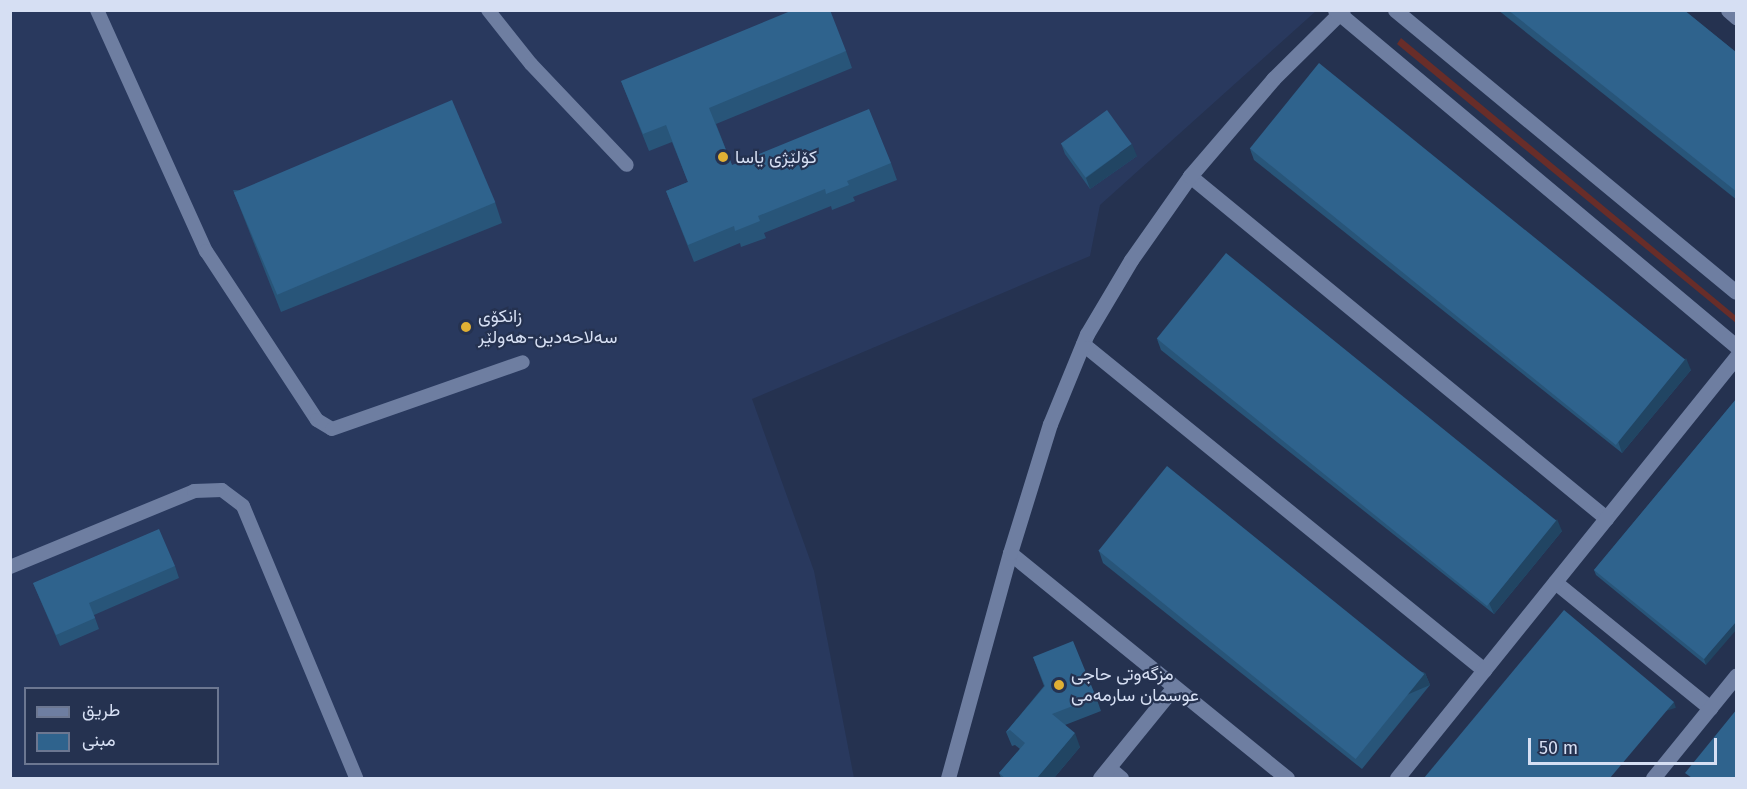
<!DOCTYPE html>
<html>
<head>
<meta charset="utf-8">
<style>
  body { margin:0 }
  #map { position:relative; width:1747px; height:789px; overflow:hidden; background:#253250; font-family:"Fira Sans",Vazirmatn,sans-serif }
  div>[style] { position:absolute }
  .built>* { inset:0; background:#29395e }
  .green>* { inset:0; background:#682d29 }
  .service>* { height:14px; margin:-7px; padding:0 7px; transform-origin:7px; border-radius:7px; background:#6e7ea1 }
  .minor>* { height:15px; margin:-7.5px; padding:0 7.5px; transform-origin:7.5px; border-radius:7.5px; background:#6e7ea1 }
  .tertiary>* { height:15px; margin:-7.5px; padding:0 7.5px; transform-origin:7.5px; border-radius:7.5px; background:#6e7ea1 }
  .wall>* { inset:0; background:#285579 }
  .shaded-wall>* { inset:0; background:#214563; transform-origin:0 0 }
  .building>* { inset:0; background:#2f638d; transform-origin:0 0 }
  .dots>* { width:16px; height:16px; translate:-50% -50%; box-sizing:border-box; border:3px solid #253250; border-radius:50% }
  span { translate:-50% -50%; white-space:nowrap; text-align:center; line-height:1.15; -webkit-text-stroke:4.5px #253250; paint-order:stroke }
  .poi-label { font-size:18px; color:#d6dff3 }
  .left { translate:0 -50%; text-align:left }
  .frame { position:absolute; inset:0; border:12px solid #d6dff3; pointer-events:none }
  .legend { position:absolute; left:24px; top:687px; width:195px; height:78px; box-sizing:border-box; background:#253250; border:2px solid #6c7791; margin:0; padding:8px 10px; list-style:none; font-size:18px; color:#d6dff3 }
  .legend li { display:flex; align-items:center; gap:12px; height:30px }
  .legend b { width:30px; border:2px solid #6c7791 }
  .scale { position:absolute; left:1528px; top:738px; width:189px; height:27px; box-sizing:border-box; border:3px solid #d6dff3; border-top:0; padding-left:8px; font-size:18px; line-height:21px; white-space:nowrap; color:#d6dff3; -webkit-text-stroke:4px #253250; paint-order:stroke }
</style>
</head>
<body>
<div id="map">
  <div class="built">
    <div style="clip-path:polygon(evenodd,10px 11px,1316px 11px,1100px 205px,1090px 256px,752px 399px,814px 571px,854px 778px,11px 778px,10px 11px,26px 688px,218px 688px,218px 764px,26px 764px,26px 688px)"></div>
  </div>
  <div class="green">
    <div style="clip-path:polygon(1401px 38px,1736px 316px,1736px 323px,1397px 44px)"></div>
  </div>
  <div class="service">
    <div style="left:97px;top:10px;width:265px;rotate:65.7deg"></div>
    <div style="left:206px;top:251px;width:202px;rotate:56.7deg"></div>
    <div style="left:317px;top:420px;width:17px;rotate:31deg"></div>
    <div style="left:332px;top:429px;width:202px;rotate:-19.3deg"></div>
    <div style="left:488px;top:10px;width:69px;rotate:51.5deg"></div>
    <div style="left:531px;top:64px;width:139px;rotate:46.5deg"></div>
    <div style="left:10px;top:567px;width:199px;rotate:-22.4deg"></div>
    <div style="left:194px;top:491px;width:28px;rotate:-2deg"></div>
    <div style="left:222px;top:490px;width:26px;rotate:37deg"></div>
    <div style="left:243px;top:506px;width:295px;rotate:67.4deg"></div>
  </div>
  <div class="minor">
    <div style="left:1728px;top:10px;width:11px;rotate:41deg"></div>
    <div style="left:1190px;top:176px;width:539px;rotate:39.42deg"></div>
    <div style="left:1083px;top:344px;width:517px;rotate:39.11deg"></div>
    <div style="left:1010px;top:553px;width:357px;rotate:39.1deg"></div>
    <div style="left:1555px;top:582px;width:200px;rotate:39.1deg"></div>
    <div style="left:1109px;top:768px;width:16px;rotate:40deg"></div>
    <div style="left:948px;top:778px;width:233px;rotate:-74.6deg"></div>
    <div style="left:1010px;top:553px;width:135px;rotate:-72.8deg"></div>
    <div style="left:1050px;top:424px;width:97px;rotate:-67.7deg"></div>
    <div style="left:1087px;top:334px;width:86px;rotate:-59.3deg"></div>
    <div style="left:1131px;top:260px;width:103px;rotate:-54.9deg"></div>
    <div style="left:1190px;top:176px;width:128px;rotate:-49.4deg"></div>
    <div style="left:1273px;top:79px;width:98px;rotate:-44.6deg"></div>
    <div style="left:1100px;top:778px;width:117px;rotate:-50.9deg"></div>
    <div style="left:1397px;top:778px;width:541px;rotate:-51.16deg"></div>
    <div style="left:1653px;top:778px;width:132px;rotate:-50.9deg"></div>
  </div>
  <div class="tertiary">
    <div style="left:1335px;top:10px;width:523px;rotate:39.96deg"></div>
    <div style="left:1395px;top:10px;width:442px;rotate:39.6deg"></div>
  </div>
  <div class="wall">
    <div style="clip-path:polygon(1498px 10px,1684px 10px,1737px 53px,1737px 200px)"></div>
    <div style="clip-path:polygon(846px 51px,852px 68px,716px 124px,732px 165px,891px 163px,897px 180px,853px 197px,855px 201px,832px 210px,831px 206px,764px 233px,766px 238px,741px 247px,740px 243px,694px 262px,666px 191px,688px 182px,672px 142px,649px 151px,621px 81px)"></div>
    <div style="clip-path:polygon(1061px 143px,1137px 156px,1090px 189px,1065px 154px)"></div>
    <div style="clip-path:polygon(1250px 149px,1691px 370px,1622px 453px,1254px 160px)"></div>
    <div style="clip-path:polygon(233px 190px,495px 202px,502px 223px,281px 312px)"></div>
    <div style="clip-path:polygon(1157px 339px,1562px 531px,1494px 614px,1161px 350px)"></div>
    <div style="clip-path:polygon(1737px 398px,1706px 665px,1596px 575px,1594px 570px)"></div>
    <div style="clip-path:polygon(1099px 551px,1425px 673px,1430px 685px,1362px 769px,1103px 563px)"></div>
    <div style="clip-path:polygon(175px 566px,179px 578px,94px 615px,99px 629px,60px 646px,33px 583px)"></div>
    <div style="clip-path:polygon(1033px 657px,1096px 697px,1101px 711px,1065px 725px,1080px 747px,1054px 778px,1001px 778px,999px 773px,1020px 749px,1015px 745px,1012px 746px,1006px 732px,1044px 686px)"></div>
  </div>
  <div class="shaded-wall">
    <div style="clip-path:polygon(1132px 144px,1137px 156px,1090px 189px,1086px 178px)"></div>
    <div style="clip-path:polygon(1686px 358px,1691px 370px,1622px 453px,1618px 441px)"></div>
    <div style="clip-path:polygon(1557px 519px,1562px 531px,1494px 614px,1489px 603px)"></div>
    <div style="clip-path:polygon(1737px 621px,1737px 629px,1706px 665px,1704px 659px)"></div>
    <div style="left:1425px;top:673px;width:13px;height:108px;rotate:67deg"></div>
    <div style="left:1674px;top:702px;width:6px;height:99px;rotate:72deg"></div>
    <div style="clip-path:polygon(1075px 733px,1080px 747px,1054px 778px,1037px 778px)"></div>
  </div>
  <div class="building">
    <div style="clip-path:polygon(793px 10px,830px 10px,846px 51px,709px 108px,732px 165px,869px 109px,891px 163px,847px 181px,849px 185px,826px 194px,825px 189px,758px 216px,760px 221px,735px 231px,734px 226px,688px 245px,666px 191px,688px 182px,666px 125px,643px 134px,621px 81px)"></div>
    <div style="clip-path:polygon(1508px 10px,1684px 10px,1737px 53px,1737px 192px)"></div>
    <div style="left:1319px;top:63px;width:471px;height:110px;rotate:39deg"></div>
    <div style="left:452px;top:100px;width:111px;height:237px;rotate:67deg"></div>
    <div style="left:1107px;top:110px;width:42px;height:57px;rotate:54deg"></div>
    <div style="left:1226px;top:253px;width:425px;height:110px;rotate:39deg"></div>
    <div style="clip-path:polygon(1737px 398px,1737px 621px,1704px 659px,1594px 570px)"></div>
    <div style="left:1167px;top:466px;width:331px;height:109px;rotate:39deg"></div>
    <div style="clip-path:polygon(159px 529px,175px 566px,89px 603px,95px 618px,56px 635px,33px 583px)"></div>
    <div style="clip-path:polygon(1564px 610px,1674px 702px,1610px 778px,1424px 778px)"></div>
    <div style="clip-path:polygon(1073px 641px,1096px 697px,1052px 714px,1075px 733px,1037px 778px,1005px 778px,999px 773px,1025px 743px,1010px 730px,1006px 732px,1045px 686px,1033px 657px)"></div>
    <div style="clip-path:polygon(1737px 709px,1737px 778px,1692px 778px,1685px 773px)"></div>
  </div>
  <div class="dots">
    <div style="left:723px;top:157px;background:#e0b034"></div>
    <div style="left:466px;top:327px;background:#e0b034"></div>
    <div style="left:1059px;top:685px;background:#e0b034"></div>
  </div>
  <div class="poi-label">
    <span class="left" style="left:735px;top:157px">کۆلێژی یاسا</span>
    <span class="left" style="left:478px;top:327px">زانکۆی<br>سەلاحەدین-هەولێر</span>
    <span class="left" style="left:1071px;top:685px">مزگەوتی حاجی<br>عوسمان سارمەمی</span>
  </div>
  <div class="frame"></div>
  <ul class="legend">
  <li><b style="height:8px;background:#6e7ea1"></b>طريق</li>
  <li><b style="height:16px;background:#2f638d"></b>مبنى</li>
  </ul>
  <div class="scale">50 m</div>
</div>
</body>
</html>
